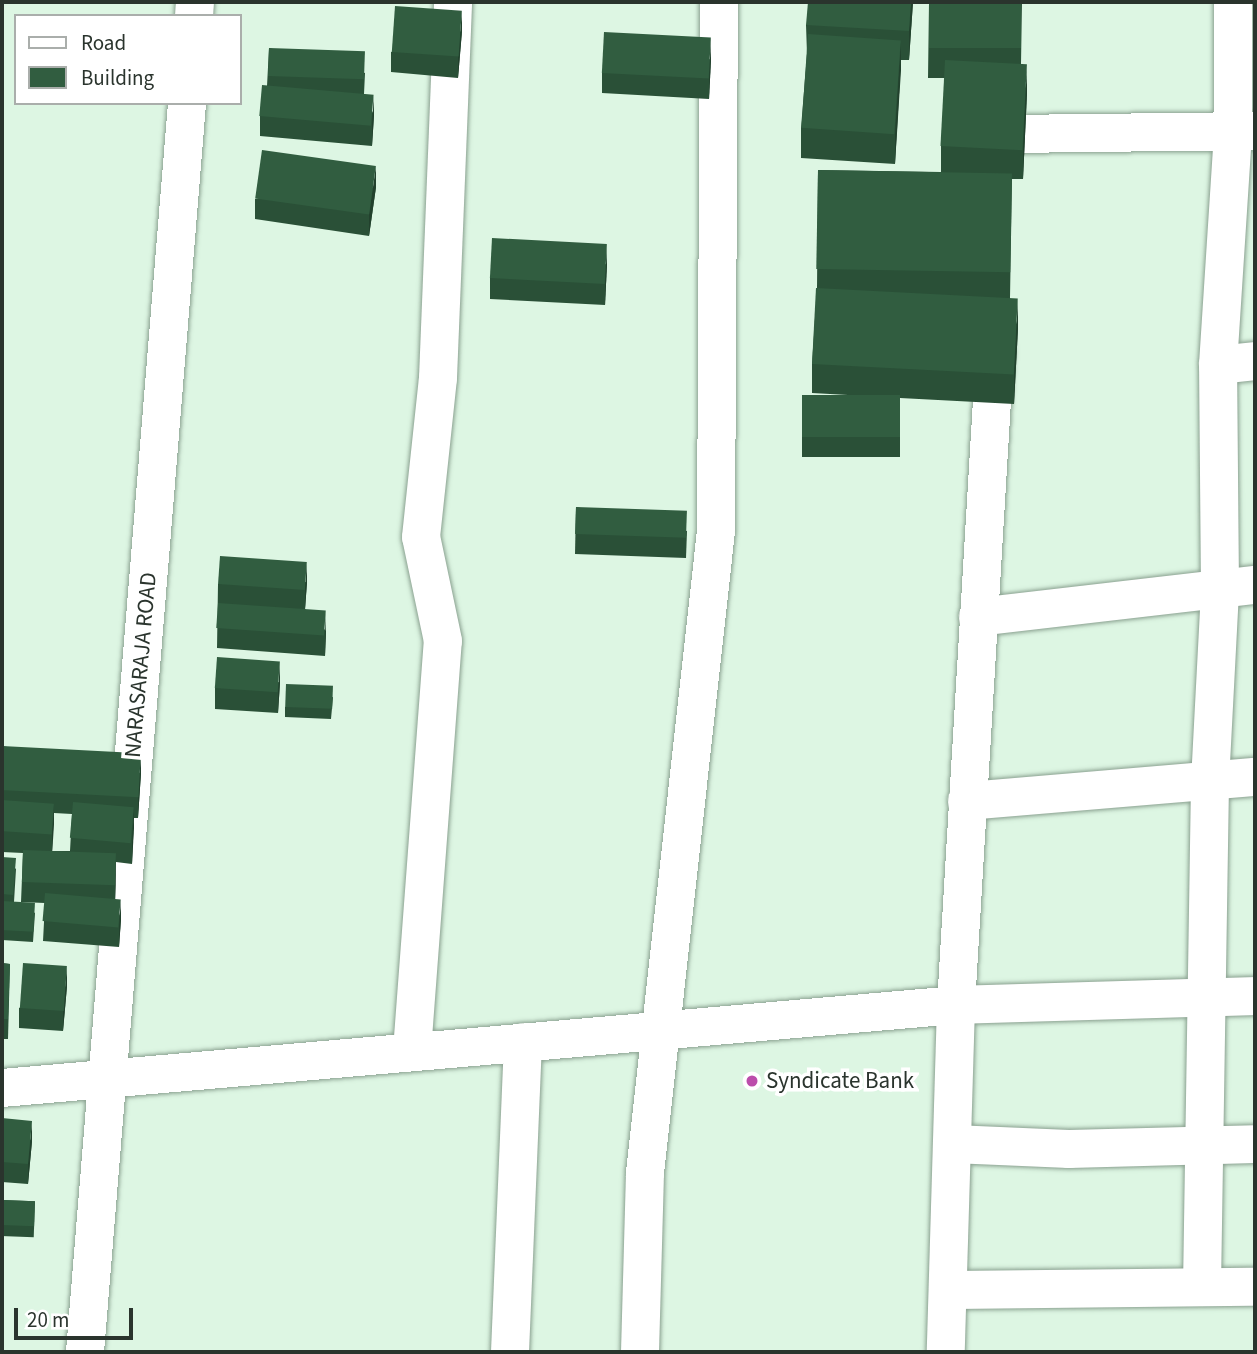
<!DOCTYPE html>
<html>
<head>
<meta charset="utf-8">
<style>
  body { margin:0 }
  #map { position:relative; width:1257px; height:1354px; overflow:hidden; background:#ddf6e3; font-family:"Source Sans 3",sans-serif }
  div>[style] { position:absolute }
  .roads { filter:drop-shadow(0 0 2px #8aa190) drop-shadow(0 0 2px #8aa190) }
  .street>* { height:38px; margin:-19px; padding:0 19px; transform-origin:19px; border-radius:19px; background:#fff }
  .wall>* { inset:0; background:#2a5037; transform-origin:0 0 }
  .shaded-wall>* { inset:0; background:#22412d }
  .building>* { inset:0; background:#315d40; transform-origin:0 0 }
  .dots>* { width:19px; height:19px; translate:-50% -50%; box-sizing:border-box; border:4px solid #fff; border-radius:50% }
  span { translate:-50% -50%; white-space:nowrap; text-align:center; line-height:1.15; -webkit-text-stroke:7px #fff; paint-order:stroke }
  .street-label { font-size:23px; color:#2a342d }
  .poi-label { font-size:23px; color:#2a342d }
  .left { translate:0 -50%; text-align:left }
  .frame { position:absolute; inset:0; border:4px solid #2a342d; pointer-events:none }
  .legend { position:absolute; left:14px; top:14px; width:228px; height:91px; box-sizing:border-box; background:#fff; border:2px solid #aaaeab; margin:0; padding:9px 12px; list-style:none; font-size:21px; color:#2a342d }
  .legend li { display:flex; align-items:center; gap:14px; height:35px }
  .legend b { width:35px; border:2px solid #aaaeab }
  .scale { position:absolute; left:14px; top:1308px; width:119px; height:32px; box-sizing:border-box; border:4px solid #2a342d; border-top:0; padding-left:9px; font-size:21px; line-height:24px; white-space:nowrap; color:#2a342d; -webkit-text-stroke:5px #fff; paint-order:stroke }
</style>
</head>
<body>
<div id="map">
  <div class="roads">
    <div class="street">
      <div style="left:194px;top:16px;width:14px;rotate:-86deg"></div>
      <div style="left:1009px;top:134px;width:246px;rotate:-0.7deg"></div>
      <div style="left:995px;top:350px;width:656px;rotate:93.41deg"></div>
      <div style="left:956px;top:1005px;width:299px;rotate:-1.7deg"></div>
      <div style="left:1218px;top:365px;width:234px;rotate:-86.3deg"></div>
      <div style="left:1233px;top:131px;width:129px;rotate:-90deg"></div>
      <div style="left:978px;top:617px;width:279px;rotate:-6.6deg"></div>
      <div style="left:967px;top:801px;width:289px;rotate:-4.8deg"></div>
      <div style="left:412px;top:1051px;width:411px;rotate:-85.7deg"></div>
      <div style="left:443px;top:641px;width:106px;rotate:-101.9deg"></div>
      <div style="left:421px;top:537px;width:160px;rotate:-83.9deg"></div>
      <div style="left:438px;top:378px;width:376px;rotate:-87.7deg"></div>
      <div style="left:2px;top:1088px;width:958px;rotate:-4.97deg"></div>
      <div style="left:956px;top:1005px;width:347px;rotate:91.7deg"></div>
      <div style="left:953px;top:1144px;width:116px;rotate:2.5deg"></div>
      <div style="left:1069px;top:1149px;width:186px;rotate:-1.5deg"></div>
      <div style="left:1202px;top:1287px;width:505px;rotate:-89.09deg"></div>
      <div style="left:1210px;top:782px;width:193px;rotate:-87deg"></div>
      <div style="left:1220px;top:589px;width:224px;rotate:-90.5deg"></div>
      <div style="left:1218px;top:365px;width:37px;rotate:-6deg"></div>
      <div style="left:950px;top:1290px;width:305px;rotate:-0.6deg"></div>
      <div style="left:85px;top:1352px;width:1253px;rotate:-85.33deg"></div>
      <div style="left:510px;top:1352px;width:310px;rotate:-87.6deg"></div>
      <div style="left:640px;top:1352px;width:179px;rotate:-88.4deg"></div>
      <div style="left:645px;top:1173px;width:646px;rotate:-83.69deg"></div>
      <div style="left:716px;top:531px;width:529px;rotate:-89.68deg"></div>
    </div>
  </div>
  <div class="wall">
    <div style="clip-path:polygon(913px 2px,909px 60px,901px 60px,895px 164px,801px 158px,801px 128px,807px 54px,806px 25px)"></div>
    <div style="clip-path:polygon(929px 2px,1022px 2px,1021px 64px,1027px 93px,1023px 179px,1012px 179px,1010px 298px,1018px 328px,1014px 404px,900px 398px,900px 457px,802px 457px,802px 395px,848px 395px,812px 393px,812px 364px,817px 288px,818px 170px,941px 172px,941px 146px,945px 78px,928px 78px)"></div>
    <div style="clip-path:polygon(462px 31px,458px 78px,391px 72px,391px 52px)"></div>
    <div style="clip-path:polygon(269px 48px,365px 73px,364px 94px,374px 115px,372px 146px,260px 136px,260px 116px,267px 86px)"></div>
    <div style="clip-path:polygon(711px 59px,709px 99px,602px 93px,602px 73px)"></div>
    <div style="clip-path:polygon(376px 187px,369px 236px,255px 219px,255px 199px)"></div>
    <div style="clip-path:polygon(607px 264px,605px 305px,490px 299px,490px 278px)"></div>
    <div style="clip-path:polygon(576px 507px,687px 531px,686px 558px,575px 554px)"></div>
    <div style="clip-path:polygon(307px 582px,305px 609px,326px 631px,325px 656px,217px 648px,218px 584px)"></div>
    <div style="clip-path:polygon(280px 682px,278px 713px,215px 709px,215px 688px)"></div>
    <div style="clip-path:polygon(333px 697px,331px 719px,285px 717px,285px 707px)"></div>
    <div style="clip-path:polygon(evenodd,2px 746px,141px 773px,138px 818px,134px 818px,132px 864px,116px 862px,115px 899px,121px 919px,119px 947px,43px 941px,45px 903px,21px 902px,23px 853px,2px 852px,2px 746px,54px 813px,72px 814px,70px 851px,52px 851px,54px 813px)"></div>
    <div style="clip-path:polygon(2px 857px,16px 869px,14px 902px,35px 913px,33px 942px,2px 940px)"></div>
    <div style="clip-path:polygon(2px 963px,10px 964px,8px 1039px,2px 1039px)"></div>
    <div style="clip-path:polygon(67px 986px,63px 1031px,19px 1028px,19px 1008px)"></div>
    <div style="clip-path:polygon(2px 1085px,3px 1118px,32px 1141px,28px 1184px,2px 1182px)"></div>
    <div style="left:2px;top:1200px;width:33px;height:36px;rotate:2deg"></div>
  </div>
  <div class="shaded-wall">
    <div style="clip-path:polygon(3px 2px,3px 10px,2px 33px,2px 13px)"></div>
    <div style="clip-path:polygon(911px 2px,913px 2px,909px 60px,909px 31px)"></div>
    <div style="clip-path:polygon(462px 11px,462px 31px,458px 78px,458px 58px)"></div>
    <div style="clip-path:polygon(711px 38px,711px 59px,709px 99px,709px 78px)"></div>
    <div style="clip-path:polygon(901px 41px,901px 70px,895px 164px,895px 135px)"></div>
    <div style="clip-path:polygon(1027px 64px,1027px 93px,1023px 179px,1023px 150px)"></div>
    <div style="clip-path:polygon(374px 95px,374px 115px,372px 146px,372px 125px)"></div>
    <div style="clip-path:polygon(376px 166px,376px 187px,369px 236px,369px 215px)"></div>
    <div style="clip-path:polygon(607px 244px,607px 264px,605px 305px,605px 284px)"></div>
    <div style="clip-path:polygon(1018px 298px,1018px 328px,1014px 404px,1014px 374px)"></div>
    <div style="clip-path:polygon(307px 562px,307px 582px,305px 610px,305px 590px)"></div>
    <div style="clip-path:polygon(326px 611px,326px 631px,325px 656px,325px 636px)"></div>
    <div style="clip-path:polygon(280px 661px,280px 682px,278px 713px,278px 693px)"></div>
    <div style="clip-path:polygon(141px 753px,141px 773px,138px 818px,138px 798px)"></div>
    <div style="clip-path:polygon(54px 804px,54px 824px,52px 855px,52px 834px)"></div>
    <div style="clip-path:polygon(134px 807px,134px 828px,132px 864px,132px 843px)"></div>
    <div style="clip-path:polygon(116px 853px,116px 874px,115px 906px,115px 886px)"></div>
    <div style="clip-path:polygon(121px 899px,121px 919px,119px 947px,119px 927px)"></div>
    <div style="clip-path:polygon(67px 966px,67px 986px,63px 1031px,63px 1011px)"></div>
    <div style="clip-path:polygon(32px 1121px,32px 1141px,28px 1184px,28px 1164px)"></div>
  </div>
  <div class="building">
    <div style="clip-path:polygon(808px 2px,911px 2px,909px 31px,806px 25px)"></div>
    <div style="left:929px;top:2px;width:92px;height:46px"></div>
    <div style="left:395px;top:6px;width:67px;height:46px;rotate:4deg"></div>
    <div style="left:604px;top:32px;width:107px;height:41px;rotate:3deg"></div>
    <div style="left:808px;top:34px;width:93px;height:94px;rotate:4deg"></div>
    <div style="left:269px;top:48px;width:96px;height:28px;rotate:2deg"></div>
    <div style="left:945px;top:60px;width:82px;height:86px;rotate:3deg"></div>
    <div style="left:262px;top:85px;width:112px;height:31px;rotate:5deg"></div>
    <div style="left:262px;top:150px;width:115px;height:49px;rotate:8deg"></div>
    <div style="left:818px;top:170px;width:194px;height:99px;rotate:1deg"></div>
    <div style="left:492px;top:238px;width:115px;height:40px;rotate:3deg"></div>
    <div style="left:816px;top:288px;width:202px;height:76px;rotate:3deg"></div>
    <div style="left:802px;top:395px;width:98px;height:42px"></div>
    <div style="left:576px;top:507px;width:111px;height:27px;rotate:2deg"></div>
    <div style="left:220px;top:556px;width:87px;height:28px;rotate:4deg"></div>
    <div style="left:218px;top:603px;width:108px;height:25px;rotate:4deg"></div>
    <div style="left:217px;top:657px;width:63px;height:31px;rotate:4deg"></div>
    <div style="left:286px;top:684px;width:47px;height:23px;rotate:2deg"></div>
    <div style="left:2px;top:746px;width:139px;height:44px;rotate:3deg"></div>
    <div style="left:2px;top:800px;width:52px;height:31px;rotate:4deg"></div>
    <div style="left:73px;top:802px;width:61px;height:36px;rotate:5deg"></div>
    <div style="left:23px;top:850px;width:93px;height:32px;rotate:2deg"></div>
    <div style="clip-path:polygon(2px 857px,16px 858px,13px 895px,2px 894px)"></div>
    <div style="left:45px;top:893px;width:76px;height:28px;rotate:5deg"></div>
    <div style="left:2px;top:901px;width:33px;height:29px;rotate:3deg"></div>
    <div style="clip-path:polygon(2px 963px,10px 964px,8px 1019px,2px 1019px)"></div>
    <div style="left:23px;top:963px;width:44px;height:45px;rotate:4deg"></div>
    <div style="clip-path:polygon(2px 1085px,4px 1085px,3px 1115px,2px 1115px)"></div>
    <div style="clip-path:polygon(2px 1118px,32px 1121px,28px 1164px,2px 1162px)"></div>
    <div style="left:2px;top:1200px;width:33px;height:25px;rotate:2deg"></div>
  </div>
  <div class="dots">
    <div style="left:752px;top:1081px;background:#bb4dab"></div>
  </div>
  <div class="street-label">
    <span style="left:141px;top:665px;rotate:-85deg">NARASARAJA ROAD</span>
  </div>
  <div class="poi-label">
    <span class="left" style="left:766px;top:1081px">Syndicate Bank</span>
  </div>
  <div class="frame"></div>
  <ul class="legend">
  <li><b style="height:9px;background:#fff"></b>Road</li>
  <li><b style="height:19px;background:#315d40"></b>Building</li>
  </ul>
  <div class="scale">20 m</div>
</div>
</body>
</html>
